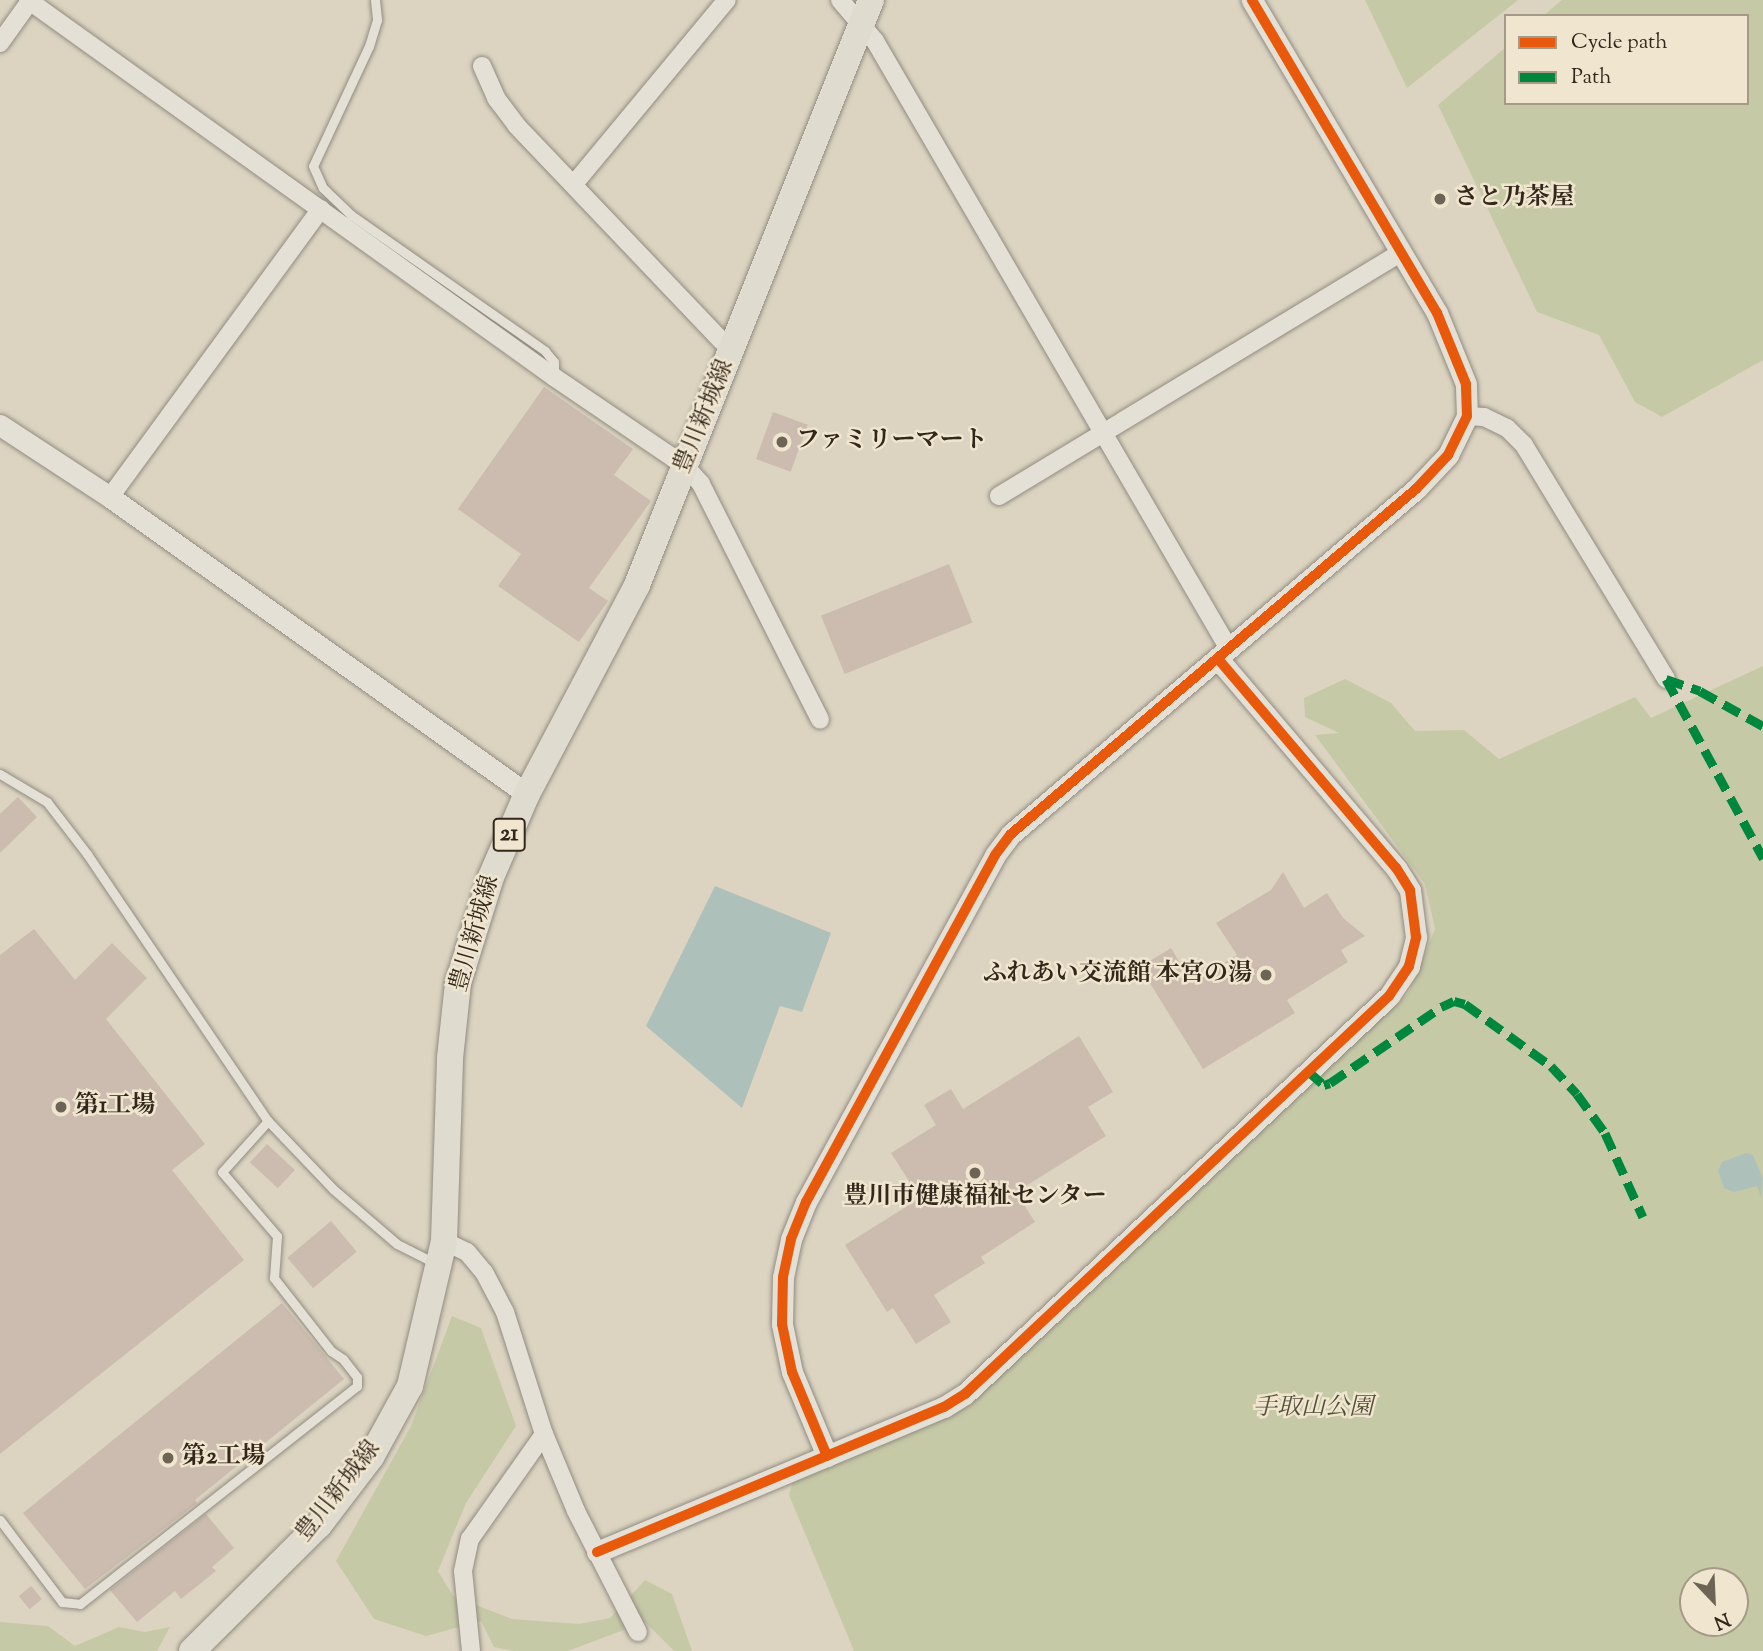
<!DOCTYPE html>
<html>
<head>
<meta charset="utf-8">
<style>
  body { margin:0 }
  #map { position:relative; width:1763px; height:1651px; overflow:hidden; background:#dcd4c1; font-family:"Sorts Mill Goudy","Noto Serif JP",serif }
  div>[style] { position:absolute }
  .green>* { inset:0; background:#c6c9a6 }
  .water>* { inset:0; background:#aec0ba }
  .building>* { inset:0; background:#cbbcaf; transform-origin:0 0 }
  .roads { filter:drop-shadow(0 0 2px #928c81) drop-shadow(0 0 2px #928c81) }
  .service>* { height:9px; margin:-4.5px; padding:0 4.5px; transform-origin:4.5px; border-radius:4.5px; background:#e4e0d6 }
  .minor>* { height:18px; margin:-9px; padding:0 9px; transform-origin:9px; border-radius:9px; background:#e4e0d6 }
  .tertiary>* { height:21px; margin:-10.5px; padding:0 10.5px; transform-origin:10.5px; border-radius:10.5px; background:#e4e0d6 }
  .primary>* { height:26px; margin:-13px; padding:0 13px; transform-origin:13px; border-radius:13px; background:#dfdbcf }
  .quiet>* { height:9px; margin-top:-4.5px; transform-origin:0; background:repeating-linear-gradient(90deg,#00873e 0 18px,transparent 0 27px) }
  .cycleway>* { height:10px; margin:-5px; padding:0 5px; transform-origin:5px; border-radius:5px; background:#e8590c }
  .dots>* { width:19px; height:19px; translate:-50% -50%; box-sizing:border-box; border:4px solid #f0e6cf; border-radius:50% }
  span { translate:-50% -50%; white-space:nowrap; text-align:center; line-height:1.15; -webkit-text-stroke:5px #f0e6cf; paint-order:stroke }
  .shield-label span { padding:2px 5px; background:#f0e6cf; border:2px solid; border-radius:5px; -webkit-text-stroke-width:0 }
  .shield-label { font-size:23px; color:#33271c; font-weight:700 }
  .poi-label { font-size:24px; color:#33271c; font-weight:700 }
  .left { translate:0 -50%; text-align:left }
  .right { translate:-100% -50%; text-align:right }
  .street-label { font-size:24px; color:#33271c }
  .park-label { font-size:24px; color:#534d39; font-style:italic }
  .legend { position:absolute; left:1504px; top:14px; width:245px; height:91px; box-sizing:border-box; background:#f0e6cf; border:2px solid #a49a87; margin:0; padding:9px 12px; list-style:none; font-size:21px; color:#33271c }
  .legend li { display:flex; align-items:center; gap:14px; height:35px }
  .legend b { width:35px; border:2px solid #a49a87 }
  .north { position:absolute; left:1679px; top:1567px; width:70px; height:70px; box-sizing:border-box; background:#f0e6cf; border:2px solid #a49a87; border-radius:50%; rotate:157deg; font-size:19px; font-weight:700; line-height:28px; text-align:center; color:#33271c }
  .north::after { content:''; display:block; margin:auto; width:24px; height:32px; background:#6e6456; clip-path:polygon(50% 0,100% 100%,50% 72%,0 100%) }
</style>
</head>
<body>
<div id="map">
  <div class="green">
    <div style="clip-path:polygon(1365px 0,1518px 0,1407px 88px)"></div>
    <div style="clip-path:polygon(1562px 0,1763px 0,1763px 360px,1662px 417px,1635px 402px,1599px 335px,1537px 312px,1438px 105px,1506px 47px,1506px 103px,1747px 103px,1747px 16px,1543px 16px)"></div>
    <div style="clip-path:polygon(evenodd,1763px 666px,1763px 1651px,854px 1651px,789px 1495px,793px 1481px,943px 1417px,1000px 1376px,1210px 1172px,1408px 994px,1435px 929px,1425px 884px,1315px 735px,1339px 733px,1305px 717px,1304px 698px,1345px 679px,1391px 703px,1415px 731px,1464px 730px,1499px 759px,1635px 697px,1651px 718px,1763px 666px,1693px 1581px,1735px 1581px,1735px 1623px,1693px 1623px,1693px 1581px)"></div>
    <div style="clip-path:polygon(452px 1316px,481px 1328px,516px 1426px,466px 1503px,438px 1571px,453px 1596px,512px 1619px,579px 1624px,610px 1618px,645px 1580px,672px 1594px,692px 1651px,674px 1651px,645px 1622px,568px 1651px,514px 1651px,494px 1647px,481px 1621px,426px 1636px,374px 1619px,336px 1561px,411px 1426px)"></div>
    <div style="clip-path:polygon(0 1622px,48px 1626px,75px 1646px,119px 1627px,145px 1632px,170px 1627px,157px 1651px,0 1651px)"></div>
  </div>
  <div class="water">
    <div style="clip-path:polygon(715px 886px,831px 933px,802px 1012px,780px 1006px,742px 1108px,646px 1026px)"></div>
    <div style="clip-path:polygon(1746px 1153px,1753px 1155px,1763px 1179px,1761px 1197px,1757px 1186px,1734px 1192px,1724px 1188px,1718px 1171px,1722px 1162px)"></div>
  </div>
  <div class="building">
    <div style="clip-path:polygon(544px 387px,633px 449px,614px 475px,651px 501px,589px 588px,608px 601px,579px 642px,498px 586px,521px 554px,458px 509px)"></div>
    <div style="left:773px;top:412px;width:37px;height:50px;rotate:20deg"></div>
    <div style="left:949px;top:564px;width:63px;height:138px;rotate:68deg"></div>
    <div style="clip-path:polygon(18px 797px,37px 817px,0 853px,0 814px)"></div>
    <div style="clip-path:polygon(1283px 872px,1304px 908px,1327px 893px,1343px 918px,1365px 936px,1341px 950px,1348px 962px,1287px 1000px,1295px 1013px,1203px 1069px,1140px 967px,1171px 948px,1192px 983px,1237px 955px,1216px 923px,1271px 890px)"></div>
    <div style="clip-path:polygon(34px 929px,75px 980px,112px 943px,147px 978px,106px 1019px,205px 1144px,172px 1170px,244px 1260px,0 1454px,0 955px)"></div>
    <div style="clip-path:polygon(1079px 1036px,1113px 1092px,1088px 1107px,1106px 1136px,1016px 1192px,1035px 1222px,981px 1257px,985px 1263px,934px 1295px,951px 1322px,916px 1344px,893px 1308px,887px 1312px,845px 1245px,920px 1198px,891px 1153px,936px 1125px,924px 1105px,951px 1089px,963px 1109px)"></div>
    <div style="left:267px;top:1144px;width:38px;height:25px;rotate:43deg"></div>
    <div style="left:331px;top:1221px;width:40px;height:57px;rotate:50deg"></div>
    <div style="clip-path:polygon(282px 1303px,344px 1379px,195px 1500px,197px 1503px,85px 1589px,23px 1513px)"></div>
    <div style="clip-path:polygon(206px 1514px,234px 1548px,212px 1567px,216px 1571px,181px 1599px,175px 1591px,137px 1622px,110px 1590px)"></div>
    <div style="left:31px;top:1586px;width:17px;height:16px;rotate:50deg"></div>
  </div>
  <div class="roads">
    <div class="service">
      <div style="left:375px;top:0;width:20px;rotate:84deg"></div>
      <div style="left:377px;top:20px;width:27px;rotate:107deg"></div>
      <div style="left:369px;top:46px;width:132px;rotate:115deg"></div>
      <div style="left:313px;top:166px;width:24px;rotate:66deg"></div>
      <div style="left:323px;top:188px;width:39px;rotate:44deg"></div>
      <div style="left:351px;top:215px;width:237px;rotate:35deg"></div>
      <div style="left:545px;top:351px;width:14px;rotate:51deg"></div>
      <div style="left:554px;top:362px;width:13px;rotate:90deg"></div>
      <div style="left:0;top:774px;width:55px;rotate:30.8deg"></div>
      <div style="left:47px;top:802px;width:66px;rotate:52.4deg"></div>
      <div style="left:87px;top:854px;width:323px;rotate:55.9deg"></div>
      <div style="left:268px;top:1121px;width:94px;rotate:46.3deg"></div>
      <div style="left:333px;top:1189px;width:84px;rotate:40.7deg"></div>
      <div style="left:397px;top:1244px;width:45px;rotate:26.6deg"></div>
      <div style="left:0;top:1520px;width:103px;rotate:52.9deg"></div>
      <div style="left:62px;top:1602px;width:18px;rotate:6deg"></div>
      <div style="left:80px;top:1604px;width:352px;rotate:-38.2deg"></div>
      <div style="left:357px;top:1386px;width:9px;rotate:-90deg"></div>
      <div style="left:357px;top:1377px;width:23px;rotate:-128deg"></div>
      <div style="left:343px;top:1359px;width:14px;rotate:-146deg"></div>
      <div style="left:331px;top:1351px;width:93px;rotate:-128deg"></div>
      <div style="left:274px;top:1278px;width:42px;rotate:-85.9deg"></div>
      <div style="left:277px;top:1236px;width:84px;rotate:-130.7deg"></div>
      <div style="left:222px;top:1172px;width:69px;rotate:-48deg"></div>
    </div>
    <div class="minor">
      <div style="left:28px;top:0;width:647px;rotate:35.63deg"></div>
      <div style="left:554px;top:377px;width:158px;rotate:34.2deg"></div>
      <div style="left:685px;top:466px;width:24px;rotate:48deg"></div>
      <div style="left:701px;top:484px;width:264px;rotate:63.2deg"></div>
      <div style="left:840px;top:0;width:54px;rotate:49.5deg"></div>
      <div style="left:875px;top:41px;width:704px;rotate:59.79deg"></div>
      <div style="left:0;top:43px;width:52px;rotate:-54.5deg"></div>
      <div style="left:482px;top:66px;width:35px;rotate:66deg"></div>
      <div style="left:496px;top:98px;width:34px;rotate:53deg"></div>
      <div style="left:516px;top:125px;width:298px;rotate:46.4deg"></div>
      <div style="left:722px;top:341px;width:13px;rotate:23deg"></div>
      <div style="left:574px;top:184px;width:239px;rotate:-50.3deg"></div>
      <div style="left:1467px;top:416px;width:17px;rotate:3deg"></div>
      <div style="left:1484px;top:417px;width:25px;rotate:26deg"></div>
      <div style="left:1507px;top:428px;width:24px;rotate:45deg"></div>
      <div style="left:1524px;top:445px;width:274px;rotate:58.7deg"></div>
      <div style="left:999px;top:496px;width:471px;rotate:-31.2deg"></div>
      <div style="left:110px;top:497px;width:357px;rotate:-53.8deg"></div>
      <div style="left:444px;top:1241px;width:25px;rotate:26deg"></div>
      <div style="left:467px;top:1252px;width:26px;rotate:50deg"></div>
      <div style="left:484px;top:1272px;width:45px;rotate:62.3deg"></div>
      <div style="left:505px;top:1312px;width:128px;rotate:72.3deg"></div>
      <div style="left:544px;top:1434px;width:83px;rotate:67.4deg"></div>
      <div style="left:576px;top:1511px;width:136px;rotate:62.9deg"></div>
      <div style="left:471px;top:1651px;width:80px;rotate:-95.7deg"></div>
      <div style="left:463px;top:1571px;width:33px;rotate:-78deg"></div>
      <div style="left:470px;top:1539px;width:128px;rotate:-54.8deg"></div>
    </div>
    <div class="tertiary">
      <div style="left:0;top:425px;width:131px;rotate:33.2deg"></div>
      <div style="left:110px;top:497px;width:512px;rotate:35.46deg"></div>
      <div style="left:827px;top:1456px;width:91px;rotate:-112.6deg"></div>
      <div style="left:792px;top:1372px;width:49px;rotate:-101.8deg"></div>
      <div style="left:782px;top:1324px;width:47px;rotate:-88.8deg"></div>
      <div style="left:783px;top:1277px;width:39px;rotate:-78deg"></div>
      <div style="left:791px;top:1239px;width:40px;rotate:-68deg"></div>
      <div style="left:806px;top:1202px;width:395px;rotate:-61.4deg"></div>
      <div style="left:995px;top:855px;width:26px;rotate:-53deg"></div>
      <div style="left:1011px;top:834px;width:532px;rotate:-40.43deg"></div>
      <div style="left:1416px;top:489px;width:47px;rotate:-46.7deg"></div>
      <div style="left:1448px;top:455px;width:43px;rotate:-64deg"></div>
      <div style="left:1467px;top:416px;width:32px;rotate:-92deg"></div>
      <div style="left:1466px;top:384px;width:77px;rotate:-112.2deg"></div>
      <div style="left:1437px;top:313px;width:364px;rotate:-120.6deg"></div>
      <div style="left:597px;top:1552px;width:376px;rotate:-22.7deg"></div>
      <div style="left:944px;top:1407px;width:25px;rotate:-32deg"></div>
      <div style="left:965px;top:1394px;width:582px;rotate:-43.19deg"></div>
      <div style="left:1389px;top:996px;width:36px;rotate:-56deg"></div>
      <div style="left:1409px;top:966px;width:30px;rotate:-76deg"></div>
      <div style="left:1416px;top:937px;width:47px;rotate:-97.3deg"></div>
      <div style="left:1410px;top:890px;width:26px;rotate:-122deg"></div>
      <div style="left:1396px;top:868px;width:275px;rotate:-130.4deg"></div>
    </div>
    <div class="primary">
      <div style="left:192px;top:1651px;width:179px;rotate:-44.8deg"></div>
      <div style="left:319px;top:1525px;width:86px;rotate:-52.6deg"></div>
      <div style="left:371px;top:1457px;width:81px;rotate:-61.2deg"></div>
      <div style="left:410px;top:1386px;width:149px;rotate:-76.8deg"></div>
      <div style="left:444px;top:1241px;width:183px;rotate:-88.1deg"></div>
      <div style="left:450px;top:1058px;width:75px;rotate:-83.9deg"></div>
      <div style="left:458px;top:983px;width:111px;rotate:-72.7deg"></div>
      <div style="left:491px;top:877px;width:90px;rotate:-66.6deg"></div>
      <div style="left:527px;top:794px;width:236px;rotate:-62.2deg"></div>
      <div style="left:637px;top:585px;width:630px;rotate:-68.2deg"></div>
    </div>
  </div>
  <div class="quiet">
    <div style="left:1666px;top:679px;width:204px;rotate:61.5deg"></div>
    <div style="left:1666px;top:679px;width:36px;rotate:19deg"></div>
    <div style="left:1700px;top:691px;width:72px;rotate:29.1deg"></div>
    <div style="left:1308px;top:1071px;width:21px;rotate:41deg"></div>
    <div style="left:1324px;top:1085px;width:6px;rotate:-18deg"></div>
    <div style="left:1330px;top:1083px;width:135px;rotate:-34.4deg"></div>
    <div style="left:1441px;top:1007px;width:14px;rotate:-25deg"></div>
    <div style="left:1454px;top:1001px;width:11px;rotate:15deg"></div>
    <div style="left:1465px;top:1004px;width:106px;rotate:35.8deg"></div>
    <div style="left:1551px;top:1066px;width:38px;rotate:47deg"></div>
    <div style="left:1577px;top:1094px;width:48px;rotate:54.3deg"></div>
    <div style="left:1605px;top:1133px;width:92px;rotate:65.7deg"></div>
  </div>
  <div class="cycleway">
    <div style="left:827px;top:1456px;width:91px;rotate:-112.6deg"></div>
    <div style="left:792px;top:1372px;width:49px;rotate:-101.8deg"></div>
    <div style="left:782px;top:1324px;width:47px;rotate:-88.8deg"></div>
    <div style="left:783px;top:1277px;width:39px;rotate:-78deg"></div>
    <div style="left:791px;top:1239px;width:40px;rotate:-68deg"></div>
    <div style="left:806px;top:1202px;width:395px;rotate:-61.4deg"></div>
    <div style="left:995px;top:855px;width:26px;rotate:-53deg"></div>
    <div style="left:1011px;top:834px;width:532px;rotate:-40.43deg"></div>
    <div style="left:1416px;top:489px;width:47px;rotate:-46.7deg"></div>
    <div style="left:1448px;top:455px;width:43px;rotate:-64deg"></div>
    <div style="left:1467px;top:416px;width:32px;rotate:-92deg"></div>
    <div style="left:1466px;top:384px;width:77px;rotate:-112.2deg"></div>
    <div style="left:1437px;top:313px;width:364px;rotate:-120.6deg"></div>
    <div style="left:597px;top:1552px;width:376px;rotate:-22.7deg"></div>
    <div style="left:944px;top:1407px;width:25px;rotate:-32deg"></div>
    <div style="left:965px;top:1394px;width:582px;rotate:-43.19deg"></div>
    <div style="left:1389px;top:996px;width:36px;rotate:-56deg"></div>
    <div style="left:1409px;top:966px;width:30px;rotate:-76deg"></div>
    <div style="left:1416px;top:937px;width:47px;rotate:-97.3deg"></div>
    <div style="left:1410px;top:890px;width:26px;rotate:-122deg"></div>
    <div style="left:1396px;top:868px;width:275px;rotate:-130.4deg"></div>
  </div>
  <div class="dots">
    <div style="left:1440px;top:199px;background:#6e6456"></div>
    <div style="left:782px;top:442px;background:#6e6456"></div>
    <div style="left:1266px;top:975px;background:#6e6456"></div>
    <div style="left:61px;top:1107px;background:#6e6456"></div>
    <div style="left:975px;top:1173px;background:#6e6456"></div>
    <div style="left:168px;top:1458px;background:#6e6456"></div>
  </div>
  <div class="shield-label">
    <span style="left:509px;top:835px">21</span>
  </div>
  <div class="poi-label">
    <span class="left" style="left:1454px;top:199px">さと乃茶屋</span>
    <span class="left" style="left:796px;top:442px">ファミリーマート</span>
    <span class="right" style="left:1252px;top:975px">ふれあい交流館 本宮の湯</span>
    <span class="left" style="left:75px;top:1107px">第1工場</span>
    <span style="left:975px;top:1198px">豊川市健康福祉センター</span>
    <span class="left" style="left:182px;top:1458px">第2工場</span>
  </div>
  <div class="street-label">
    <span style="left:705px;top:417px;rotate:-68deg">豊川新城線</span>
    <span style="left:476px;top:934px;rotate:-74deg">豊川新城線</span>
    <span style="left:339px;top:1492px;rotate:-52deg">豊川新城線</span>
  </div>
  <div class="park-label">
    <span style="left:1313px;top:1409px">手取山公園</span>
  </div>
  <ul class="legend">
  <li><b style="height:9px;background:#e8590c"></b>Cycle path</li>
  <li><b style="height:9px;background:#00873e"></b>Path</li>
  </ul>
  <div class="north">N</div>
</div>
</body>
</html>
